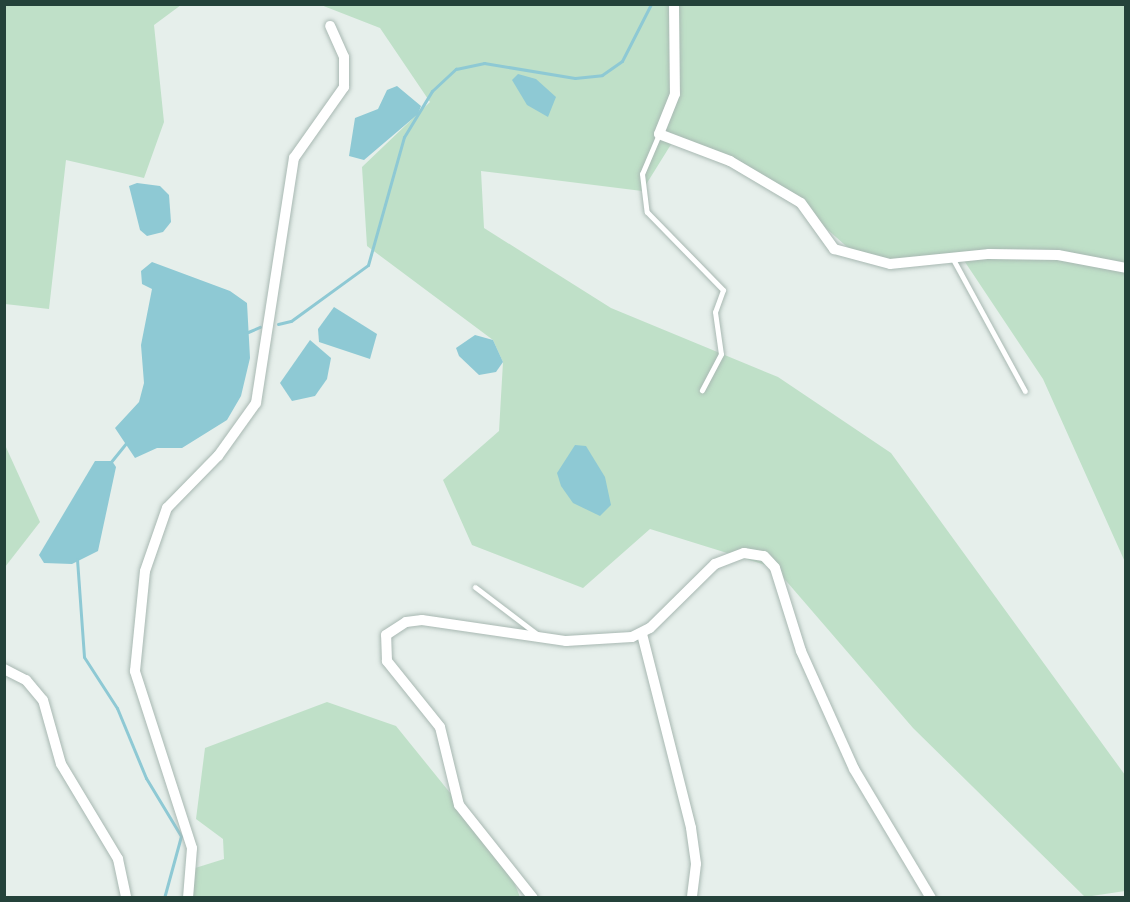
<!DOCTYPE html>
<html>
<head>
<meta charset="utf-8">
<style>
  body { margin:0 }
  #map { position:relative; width:1130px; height:902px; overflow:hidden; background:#e6efeb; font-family:"Fira Sans",sans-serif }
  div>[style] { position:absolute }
  .green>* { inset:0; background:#bfe0c8 }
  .water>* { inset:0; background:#8ec9d4 }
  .stream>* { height:3px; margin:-1.5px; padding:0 1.5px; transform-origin:1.5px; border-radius:1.5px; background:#8ec9d4 }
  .roads { filter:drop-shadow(0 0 2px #a8b8b2) drop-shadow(0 0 2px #a8b8b2) }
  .service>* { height:5px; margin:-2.5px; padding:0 2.5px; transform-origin:2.5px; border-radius:2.5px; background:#fff }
  .minor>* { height:10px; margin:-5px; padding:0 5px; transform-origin:5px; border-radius:5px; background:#fff }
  span { translate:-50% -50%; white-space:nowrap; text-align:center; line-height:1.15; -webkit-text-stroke:6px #f7fbf9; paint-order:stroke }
  .frame { position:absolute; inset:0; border:6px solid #24423a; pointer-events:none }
</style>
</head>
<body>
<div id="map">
  <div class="green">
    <div style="clip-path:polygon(5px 4px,181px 5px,154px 25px,164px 122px,144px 178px,66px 160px,49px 309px,5px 304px)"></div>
    <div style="clip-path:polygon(321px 5px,1125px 5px,1125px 562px,1043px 379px,963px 259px,862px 260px,786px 193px,675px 138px,642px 191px,481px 171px,484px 228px,611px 308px,778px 377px,891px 453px,1125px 775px,1125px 891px,1085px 897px,913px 728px,775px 568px,650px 529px,583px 588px,472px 545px,443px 480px,499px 431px,503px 362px,493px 340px,367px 246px,362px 167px,430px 102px,380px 28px)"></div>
    <div style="clip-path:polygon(5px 445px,40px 522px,5px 567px,4px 567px)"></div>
    <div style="clip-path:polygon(327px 702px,396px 726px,506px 862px,520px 897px,188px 898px,192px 869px,224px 859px,223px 839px,196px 819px,205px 748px)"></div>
  </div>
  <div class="water">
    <div style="clip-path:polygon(518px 74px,536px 79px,556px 97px,548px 117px,527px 105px,512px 80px)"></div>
    <div style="clip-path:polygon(397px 86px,421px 106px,418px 114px,364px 160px,349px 156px,355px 118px,378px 109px,387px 90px)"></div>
    <div style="clip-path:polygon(137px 183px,160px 186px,169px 195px,171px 222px,163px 232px,147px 236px,140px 230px,129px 186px)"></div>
    <div style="clip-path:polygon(152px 262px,230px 291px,247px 303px,250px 358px,241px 396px,227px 420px,182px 448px,157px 448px,135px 458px,115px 428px,139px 402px,144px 383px,141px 345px,152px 289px,142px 284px,141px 271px)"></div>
    <div style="clip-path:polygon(334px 307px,377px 334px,370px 359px,319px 342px,318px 329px)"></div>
    <div style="clip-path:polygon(475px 335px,493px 340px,503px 362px,496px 372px,479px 375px,459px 356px,456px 348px)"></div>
    <div style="clip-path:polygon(310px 340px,331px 358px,327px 379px,315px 396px,292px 401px,280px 383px)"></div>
    <div style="clip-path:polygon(575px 445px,586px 446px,605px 477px,611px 505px,600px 516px,573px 503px,561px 486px,557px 473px)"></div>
    <div style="clip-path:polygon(95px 461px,112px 461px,116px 467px,98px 551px,72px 564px,44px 563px,39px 555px)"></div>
  </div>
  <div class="stream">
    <div style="left:278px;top:324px;width:13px;rotate:-13deg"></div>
    <div style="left:291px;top:321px;width:95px;rotate:-36deg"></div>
    <div style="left:368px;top:265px;width:133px;rotate:-74.3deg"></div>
    <div style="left:404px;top:137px;width:54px;rotate:-58.7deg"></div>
    <div style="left:432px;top:91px;width:33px;rotate:-43deg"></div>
    <div style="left:456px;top:69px;width:29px;rotate:-12deg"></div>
    <div style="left:484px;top:63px;width:92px;rotate:9.4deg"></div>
    <div style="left:575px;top:78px;width:27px;rotate:-6deg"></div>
    <div style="left:602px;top:75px;width:24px;rotate:-35deg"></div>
    <div style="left:622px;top:61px;width:64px;rotate:-63deg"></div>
    <div style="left:248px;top:332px;width:13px;rotate:-23deg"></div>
    <div style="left:110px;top:463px;width:26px;rotate:-51deg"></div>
    <div style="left:77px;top:559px;width:98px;rotate:85.9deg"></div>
    <div style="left:84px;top:657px;width:61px;rotate:57.1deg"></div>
    <div style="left:117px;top:708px;width:76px;rotate:67.5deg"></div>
    <div style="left:146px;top:778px;width:68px;rotate:58.9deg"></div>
    <div style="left:181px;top:836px;width:64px;rotate:105.3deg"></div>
  </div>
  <div class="roads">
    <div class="service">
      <div style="left:659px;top:134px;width:43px;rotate:113deg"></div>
      <div style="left:642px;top:174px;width:38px;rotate:83deg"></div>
      <div style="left:647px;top:212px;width:109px;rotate:45.7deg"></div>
      <div style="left:723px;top:290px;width:23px;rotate:110deg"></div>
      <div style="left:715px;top:312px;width:42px;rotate:81.9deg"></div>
      <div style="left:721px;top:354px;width:41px;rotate:117.8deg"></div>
      <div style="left:954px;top:261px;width:148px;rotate:61.4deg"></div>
      <div style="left:475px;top:587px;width:78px;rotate:37.2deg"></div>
    </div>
    <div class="minor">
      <div style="left:674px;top:4px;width:90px;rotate:89.4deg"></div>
      <div style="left:675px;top:94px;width:43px;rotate:111.8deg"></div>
      <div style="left:659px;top:134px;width:76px;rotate:20.8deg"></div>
      <div style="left:730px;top:161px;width:82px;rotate:30.6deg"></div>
      <div style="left:801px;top:203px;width:57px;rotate:54.3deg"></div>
      <div style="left:834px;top:249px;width:58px;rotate:15deg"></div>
      <div style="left:890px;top:264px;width:100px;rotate:-5.8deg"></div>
      <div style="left:989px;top:254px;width:69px;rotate:0.8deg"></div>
      <div style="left:1058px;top:255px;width:69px;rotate:10.8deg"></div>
      <div style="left:642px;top:634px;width:200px;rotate:75.8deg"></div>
      <div style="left:691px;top:828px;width:36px;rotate:82deg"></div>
      <div style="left:696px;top:864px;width:34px;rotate:97deg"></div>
      <div style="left:4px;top:669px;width:25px;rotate:27deg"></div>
      <div style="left:26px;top:680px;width:26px;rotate:50deg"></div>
      <div style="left:43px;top:700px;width:66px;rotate:74.3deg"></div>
      <div style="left:61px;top:764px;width:111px;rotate:59deg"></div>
      <div style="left:118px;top:859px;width:40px;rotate:78deg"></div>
      <div style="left:188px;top:898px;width:50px;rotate:-85.4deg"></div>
      <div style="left:192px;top:848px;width:186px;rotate:-107.9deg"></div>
      <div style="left:135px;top:671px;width:100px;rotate:-84.3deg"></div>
      <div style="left:145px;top:571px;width:67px;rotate:-70.8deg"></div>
      <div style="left:167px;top:508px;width:73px;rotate:-45.6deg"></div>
      <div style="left:218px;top:456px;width:65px;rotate:-54.4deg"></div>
      <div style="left:256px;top:403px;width:248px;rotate:-81.2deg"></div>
      <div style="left:294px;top:158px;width:87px;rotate:-54.8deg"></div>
      <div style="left:344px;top:87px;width:30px;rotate:-90deg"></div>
      <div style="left:344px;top:57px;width:34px;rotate:-114deg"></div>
      <div style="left:533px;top:898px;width:119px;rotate:-128.5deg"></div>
      <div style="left:459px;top:805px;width:80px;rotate:-103.7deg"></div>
      <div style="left:440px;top:727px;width:85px;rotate:-128.8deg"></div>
      <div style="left:387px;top:661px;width:26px;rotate:-92deg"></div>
      <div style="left:386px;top:635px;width:24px;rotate:-33deg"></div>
      <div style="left:406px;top:622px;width:16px;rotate:-7deg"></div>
      <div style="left:422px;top:620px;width:146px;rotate:8.3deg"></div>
      <div style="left:566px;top:641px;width:66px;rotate:-3.5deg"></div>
      <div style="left:632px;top:637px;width:20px;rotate:-27deg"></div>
      <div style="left:650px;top:628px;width:91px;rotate:-44.6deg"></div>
      <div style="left:715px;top:564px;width:31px;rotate:-21deg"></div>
      <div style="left:744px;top:553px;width:20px;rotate:9deg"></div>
      <div style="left:764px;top:556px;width:16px;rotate:47deg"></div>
      <div style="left:775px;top:568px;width:87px;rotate:72.6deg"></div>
      <div style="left:801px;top:651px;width:129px;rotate:65.8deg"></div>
      <div style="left:854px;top:769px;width:150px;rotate:59.2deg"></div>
    </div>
  </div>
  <div class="frame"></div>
</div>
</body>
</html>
